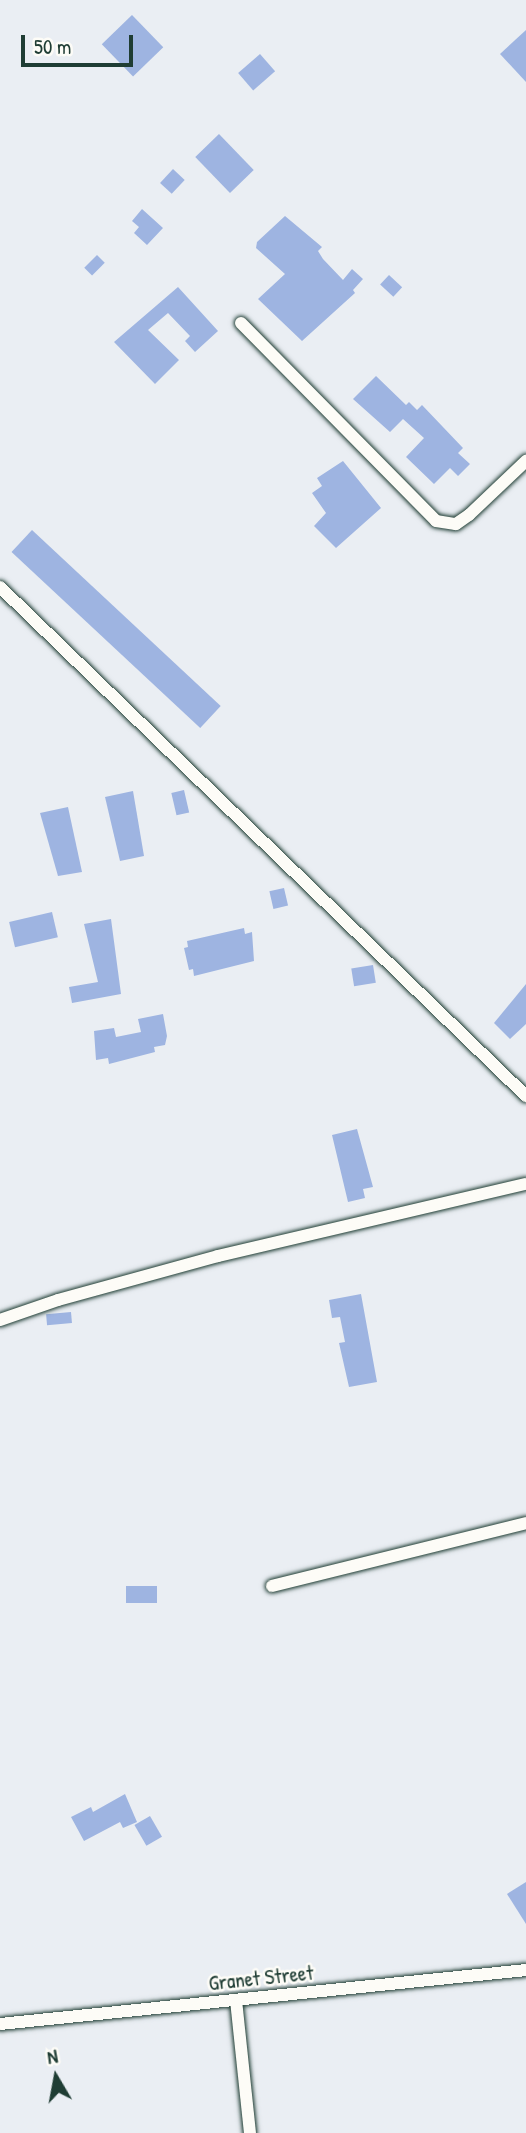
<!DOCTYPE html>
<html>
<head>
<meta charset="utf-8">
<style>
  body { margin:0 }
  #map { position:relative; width:526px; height:2133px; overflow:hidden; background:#eaeef3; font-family:"Patrick Hand",sans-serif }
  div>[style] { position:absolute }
  .building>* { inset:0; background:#9eb4e1; transform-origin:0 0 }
  .roads { filter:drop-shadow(0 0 2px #1f3d34) drop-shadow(0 0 2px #1f3d34) }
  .minor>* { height:12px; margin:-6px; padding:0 6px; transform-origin:6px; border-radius:6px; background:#fdfcf7 }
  span { translate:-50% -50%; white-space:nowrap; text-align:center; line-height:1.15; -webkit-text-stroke:5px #fdfcf7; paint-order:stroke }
  .street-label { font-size:21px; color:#1f3d34 }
  .north { position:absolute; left:21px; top:2042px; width:70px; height:70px; -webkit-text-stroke:5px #fdfcf7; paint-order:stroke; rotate:350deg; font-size:19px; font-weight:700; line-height:28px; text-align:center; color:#1f3d34 }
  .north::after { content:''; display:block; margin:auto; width:24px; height:32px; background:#1f3d34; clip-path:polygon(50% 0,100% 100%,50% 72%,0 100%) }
  .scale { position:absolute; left:21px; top:35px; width:112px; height:32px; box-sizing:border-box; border:4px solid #1f3d34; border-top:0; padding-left:9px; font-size:21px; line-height:24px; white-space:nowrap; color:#1f3d34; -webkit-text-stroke:5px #fdfcf7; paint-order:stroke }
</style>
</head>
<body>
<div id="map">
  <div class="building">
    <div style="left:132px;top:15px;width:45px;height:42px;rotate:46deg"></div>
    <div style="clip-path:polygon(526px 30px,526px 82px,500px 54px)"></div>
    <div style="left:260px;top:54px;width:23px;height:29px;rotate:49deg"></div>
    <div style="left:219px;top:134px;width:50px;height:33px;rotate:46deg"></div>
    <div style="left:173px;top:169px;width:16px;height:19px;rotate:43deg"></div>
    <div style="clip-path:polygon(142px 209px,163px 228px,147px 245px,134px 233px,139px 227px,132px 221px)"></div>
    <div style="clip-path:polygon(285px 216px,322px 247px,318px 251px,323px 259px,343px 280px,352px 269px,363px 279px,353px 290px,355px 293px,302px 341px,258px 299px,285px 274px,256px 248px,257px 242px)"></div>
    <div style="left:97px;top:255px;width:11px;height:18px;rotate:45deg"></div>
    <div style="left:389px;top:275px;width:18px;height:13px;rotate:43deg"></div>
    <div style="clip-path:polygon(178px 287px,218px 331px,195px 352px,185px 341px,190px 336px,168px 313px,148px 330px,179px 360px,155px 384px,114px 342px)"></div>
    <div style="clip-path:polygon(376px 376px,406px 405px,409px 402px,417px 410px,422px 405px,463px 448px,458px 453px,470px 464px,458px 476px,450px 468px,434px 484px,406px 457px,424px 438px,403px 419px,390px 432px,353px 399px)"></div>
    <div style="clip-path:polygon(343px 461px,381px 508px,336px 548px,314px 526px,326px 513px,312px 493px,322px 486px,317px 478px)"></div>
    <div style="left:32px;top:530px;width:258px;height:30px;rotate:43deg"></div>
    <div style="left:184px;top:790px;width:23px;height:13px;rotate:77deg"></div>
    <div style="clip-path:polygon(133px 791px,144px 856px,120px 861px,105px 797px)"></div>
    <div style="clip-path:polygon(68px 807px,82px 872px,58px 876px,40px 813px)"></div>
    <div style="left:284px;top:888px;width:18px;height:15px;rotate:77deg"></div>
    <div style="left:52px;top:912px;width:26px;height:44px;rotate:77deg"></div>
    <div style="clip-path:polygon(111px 919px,121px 994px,72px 1003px,69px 987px,98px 982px,84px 924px)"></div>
    <div style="clip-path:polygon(244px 928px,245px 934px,252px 932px,254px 961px,194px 976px,193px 969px,189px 970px,184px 948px,188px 947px,187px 941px)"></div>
    <div style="left:373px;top:965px;width:18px;height:22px;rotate:81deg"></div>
    <div style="clip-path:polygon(526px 984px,526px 1024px,510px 1039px,494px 1023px)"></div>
    <div style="clip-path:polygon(163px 1014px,167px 1036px,165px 1045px,154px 1047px,155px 1052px,109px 1064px,108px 1058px,96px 1060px,94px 1031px,114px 1028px,116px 1037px,141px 1032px,138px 1019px)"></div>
    <div style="clip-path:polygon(357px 1129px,373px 1187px,363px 1189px,365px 1198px,348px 1202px,332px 1135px)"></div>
    <div style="clip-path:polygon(361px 1294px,377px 1382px,349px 1387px,339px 1343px,345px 1342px,340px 1317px,332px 1318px,329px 1300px)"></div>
    <div style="left:71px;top:1312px;width:11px;height:25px;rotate:85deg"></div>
    <div style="left:126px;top:1586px;width:31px;height:17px"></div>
    <div style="clip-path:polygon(125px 1794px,137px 1822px,123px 1828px,120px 1822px,84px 1841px,71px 1817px,91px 1807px,93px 1812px)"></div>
    <div style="left:150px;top:1816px;width:24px;height:18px;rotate:60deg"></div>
    <div style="clip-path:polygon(526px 1882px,526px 1924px,507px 1894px)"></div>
  </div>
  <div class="roads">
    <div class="minor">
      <div style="left:241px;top:323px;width:278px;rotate:45.4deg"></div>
      <div style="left:436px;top:521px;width:20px;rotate:9deg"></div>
      <div style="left:456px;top:524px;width:16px;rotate:-35deg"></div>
      <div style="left:469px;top:515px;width:79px;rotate:-43.5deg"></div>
      <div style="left:0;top:587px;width:732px;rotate:44.06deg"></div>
      <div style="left:0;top:1320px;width:61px;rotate:-19deg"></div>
      <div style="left:58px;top:1300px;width:166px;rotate:-15.4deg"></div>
      <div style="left:218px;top:1256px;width:316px;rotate:-13.2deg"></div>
      <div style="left:272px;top:1586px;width:262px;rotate:-13.9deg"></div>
      <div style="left:236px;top:2000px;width:134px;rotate:84deg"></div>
      <div style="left:0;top:2024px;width:529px;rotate:-5.86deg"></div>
    </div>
  </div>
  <div class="street-label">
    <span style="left:261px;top:1978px;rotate:-6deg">Granet Street</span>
  </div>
  <div class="north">N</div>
  <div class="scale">50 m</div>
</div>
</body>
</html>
